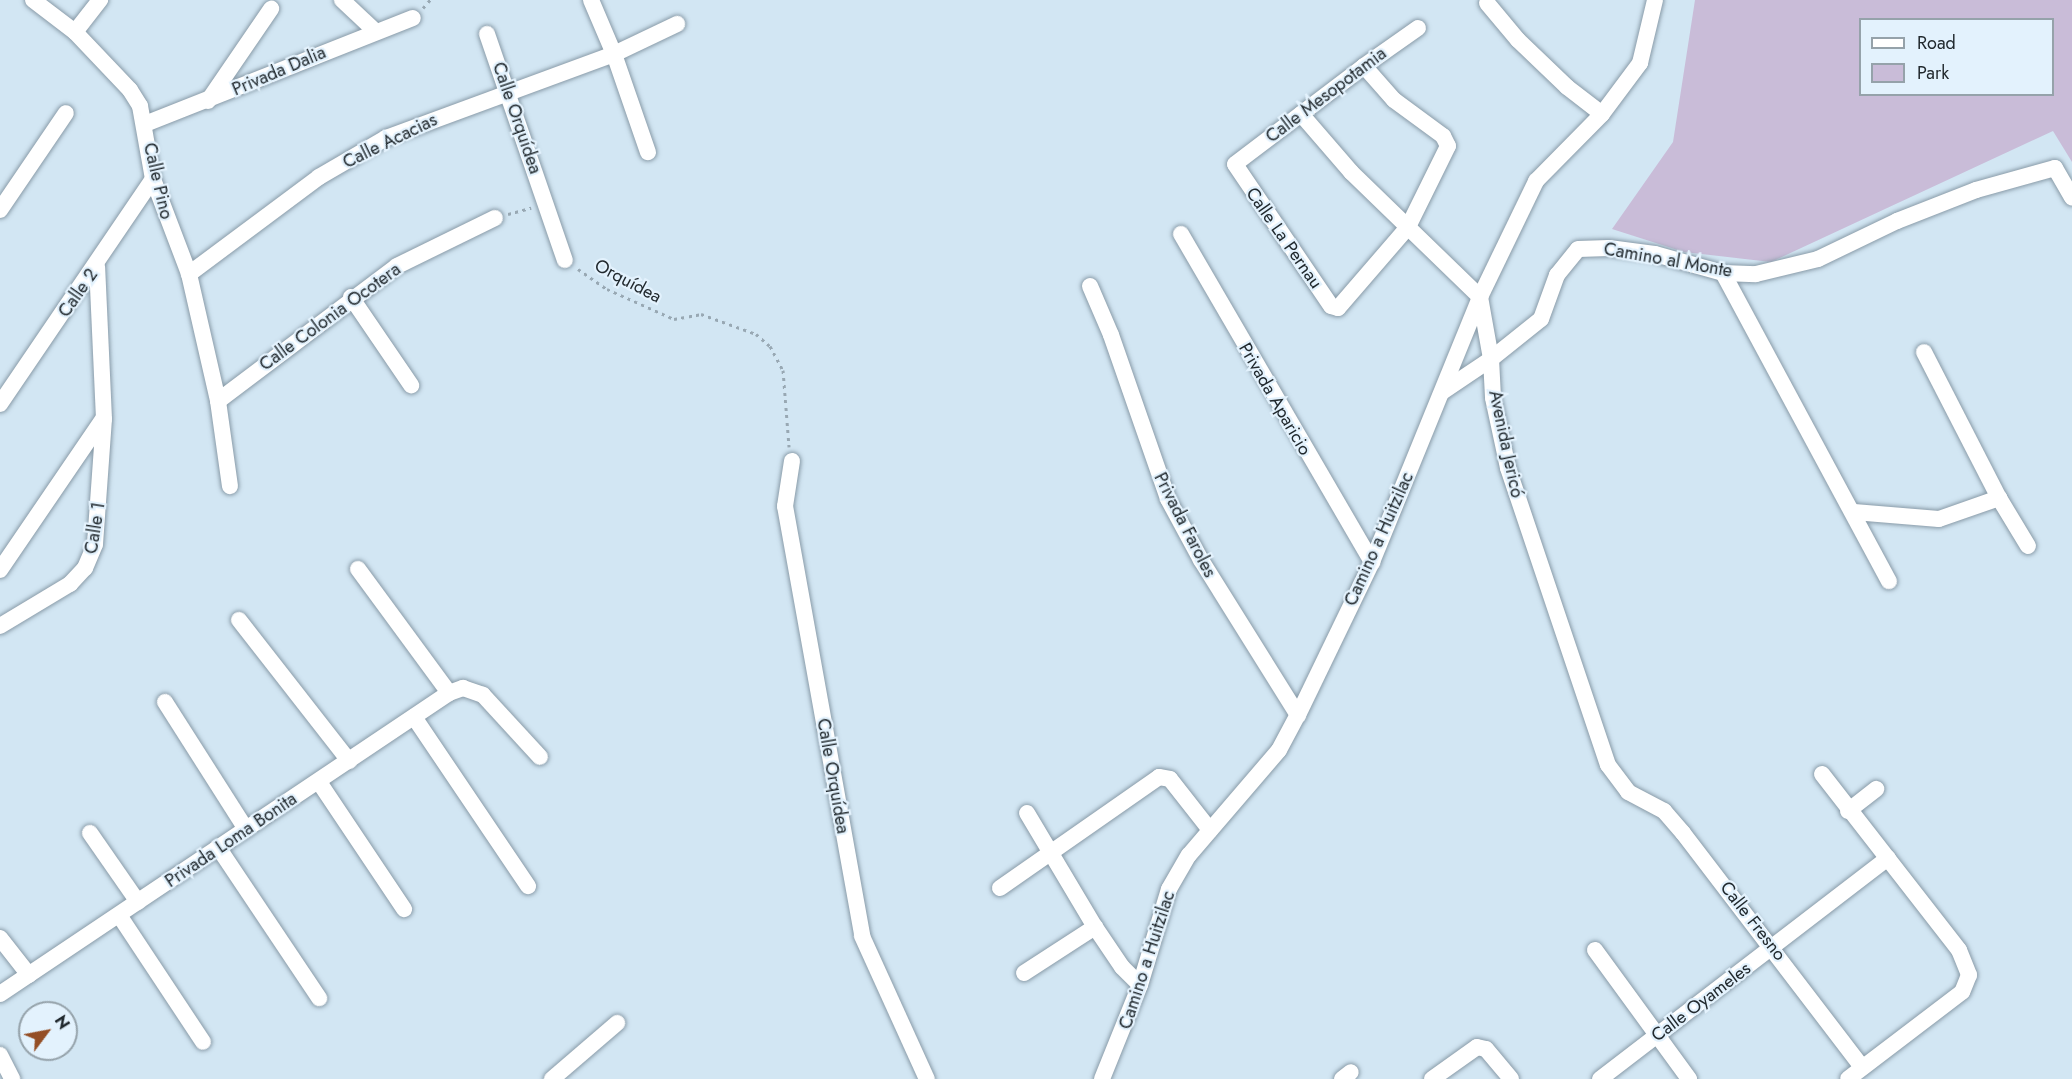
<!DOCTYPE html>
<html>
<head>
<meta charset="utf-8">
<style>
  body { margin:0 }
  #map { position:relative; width:2072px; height:1079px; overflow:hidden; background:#d2e6f3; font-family:Jost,sans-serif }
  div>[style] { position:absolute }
  .green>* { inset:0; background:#c9bcd8 }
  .path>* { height:3px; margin-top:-1.5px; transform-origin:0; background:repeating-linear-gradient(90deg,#98a8b3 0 3px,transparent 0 7.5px) }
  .roads { filter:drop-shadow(0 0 2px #899ba8) drop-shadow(0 0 2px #899ba8) }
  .street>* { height:16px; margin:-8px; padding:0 8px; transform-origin:8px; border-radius:8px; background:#fff }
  span { translate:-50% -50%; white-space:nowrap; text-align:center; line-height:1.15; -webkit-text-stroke:4.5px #e3f2fd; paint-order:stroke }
  .street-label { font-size:18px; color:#21292e }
  .legend { position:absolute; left:1859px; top:18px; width:195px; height:78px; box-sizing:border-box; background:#e3f2fd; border:2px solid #95a2aa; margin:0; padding:8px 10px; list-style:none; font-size:18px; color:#21292e }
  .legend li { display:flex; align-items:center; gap:12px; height:30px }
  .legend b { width:30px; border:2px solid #95a2aa }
  .north { position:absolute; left:18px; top:1001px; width:60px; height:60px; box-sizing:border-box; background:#e3f2fd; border:2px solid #95a2aa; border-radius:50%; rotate:58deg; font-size:16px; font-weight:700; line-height:24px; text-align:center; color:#21292e }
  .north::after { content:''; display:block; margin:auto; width:21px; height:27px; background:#944e25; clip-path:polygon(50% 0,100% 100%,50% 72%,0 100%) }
</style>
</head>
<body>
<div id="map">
  <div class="green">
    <div style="clip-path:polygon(evenodd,1695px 0,2072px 0,2072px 162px,2053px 131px,1771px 262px,1684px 252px,1612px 229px,1673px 142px,1695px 0,1860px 20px,2052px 20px,2052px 94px,1860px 94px,1860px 20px)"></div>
  </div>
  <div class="path">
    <div style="left:423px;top:8px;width:11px;rotate:-49deg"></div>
    <div style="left:508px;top:214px;width:24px;rotate:-15deg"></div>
    <div style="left:578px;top:269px;width:35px;rotate:35deg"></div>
    <div style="left:607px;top:289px;width:73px;rotate:24.1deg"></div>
    <div style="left:674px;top:319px;width:27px;rotate:-10deg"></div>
    <div style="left:701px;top:314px;width:59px;rotate:20deg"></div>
    <div style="left:756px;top:334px;width:18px;rotate:41deg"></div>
    <div style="left:770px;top:346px;width:27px;rotate:62deg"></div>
    <div style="left:783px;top:370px;width:77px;rotate:85.5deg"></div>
  </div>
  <div class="roads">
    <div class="street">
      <div style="left:33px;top:0;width:53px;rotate:37.3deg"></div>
      <div style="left:75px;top:32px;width:80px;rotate:46.5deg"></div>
      <div style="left:130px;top:90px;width:19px;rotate:58deg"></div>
      <div style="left:140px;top:106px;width:74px;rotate:79.9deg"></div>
      <div style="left:153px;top:179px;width:102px;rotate:69.2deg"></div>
      <div style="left:189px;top:274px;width:130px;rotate:77.1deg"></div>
      <div style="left:218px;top:401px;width:86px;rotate:82deg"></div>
      <div style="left:342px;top:0;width:45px;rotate:43.2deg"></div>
      <div style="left:591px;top:0;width:59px;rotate:66.9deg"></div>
      <div style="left:614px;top:54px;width:104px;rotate:70.9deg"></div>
      <div style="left:1487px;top:3px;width:48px;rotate:50deg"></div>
      <div style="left:1518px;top:40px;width:68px;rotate:43.8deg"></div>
      <div style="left:1567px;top:87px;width:44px;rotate:37.6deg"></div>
      <div style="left:75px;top:32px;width:41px;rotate:-52deg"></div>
      <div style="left:487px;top:34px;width:239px;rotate:71deg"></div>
      <div style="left:1364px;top:66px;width:45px;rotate:48.6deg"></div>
      <div style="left:1394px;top:100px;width:61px;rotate:36.3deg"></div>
      <div style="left:1443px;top:136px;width:11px;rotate:63deg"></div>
      <div style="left:1448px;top:146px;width:90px;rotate:116.3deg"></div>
      <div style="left:1408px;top:227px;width:107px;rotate:130.8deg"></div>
      <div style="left:1338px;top:308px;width:7px;rotate:-164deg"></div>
      <div style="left:1331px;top:306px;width:171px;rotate:-124.1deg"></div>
      <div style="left:1235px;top:164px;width:162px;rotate:-37.2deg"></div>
      <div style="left:1364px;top:66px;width:66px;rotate:-35.1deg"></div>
      <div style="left:208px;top:101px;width:112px;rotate:-55.6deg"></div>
      <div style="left:1301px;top:114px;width:77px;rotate:49.2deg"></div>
      <div style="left:1351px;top:172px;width:180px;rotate:44.1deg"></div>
      <div style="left:1480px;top:297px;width:63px;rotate:79.9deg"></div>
      <div style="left:1491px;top:359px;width:39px;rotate:87deg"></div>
      <div style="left:1493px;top:398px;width:72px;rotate:77.9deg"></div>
      <div style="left:1508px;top:468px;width:313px;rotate:71.4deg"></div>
      <div style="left:1608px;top:765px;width:34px;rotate:53deg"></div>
      <div style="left:1628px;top:792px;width:41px;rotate:27.8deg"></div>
      <div style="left:1664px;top:811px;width:29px;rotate:49deg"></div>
      <div style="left:1683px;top:833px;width:295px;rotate:52.6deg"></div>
      <div style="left:145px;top:124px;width:288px;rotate:-21.6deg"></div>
      <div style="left:0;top:210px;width:117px;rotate:-55.8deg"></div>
      <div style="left:1181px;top:234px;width:380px;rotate:59.8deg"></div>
      <div style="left:1723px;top:273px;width:350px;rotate:61.7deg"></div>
      <div style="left:189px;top:274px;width:162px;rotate:-36.7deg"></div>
      <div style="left:319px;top:177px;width:78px;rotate:-30.2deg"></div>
      <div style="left:386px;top:138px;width:243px;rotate:-20.2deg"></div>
      <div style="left:614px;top:54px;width:70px;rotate:-25.5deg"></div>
      <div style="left:1090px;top:286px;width:53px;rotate:66.8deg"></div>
      <div style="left:1111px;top:335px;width:174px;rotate:70.8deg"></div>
      <div style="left:1168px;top:499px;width:69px;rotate:61.6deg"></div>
      <div style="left:1201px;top:560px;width:183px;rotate:58deg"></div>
      <div style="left:351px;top:297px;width:107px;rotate:55.7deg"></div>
      <div style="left:1442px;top:392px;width:59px;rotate:-34deg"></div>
      <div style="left:1491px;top:359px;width:64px;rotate:-38.7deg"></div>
      <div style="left:1541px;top:319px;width:47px;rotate:-70deg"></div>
      <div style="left:1557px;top:275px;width:33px;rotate:-51deg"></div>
      <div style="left:1578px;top:249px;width:31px;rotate:-2deg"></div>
      <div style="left:1609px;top:248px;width:46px;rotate:7.4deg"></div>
      <div style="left:1655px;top:254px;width:71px;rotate:15.6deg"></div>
      <div style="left:1723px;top:273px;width:33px;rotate:2deg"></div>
      <div style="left:1756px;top:274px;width:64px;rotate:-13.6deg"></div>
      <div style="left:1818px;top:259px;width:88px;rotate:-25.7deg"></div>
      <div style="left:1897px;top:221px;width:85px;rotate:-21.4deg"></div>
      <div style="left:1976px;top:190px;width:82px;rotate:-15.6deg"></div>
      <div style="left:2055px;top:168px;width:34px;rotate:60deg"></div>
      <div style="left:218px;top:401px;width:224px;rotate:-37deg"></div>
      <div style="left:397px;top:266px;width:109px;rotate:-26.1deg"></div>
      <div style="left:0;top:404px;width:272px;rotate:-55.8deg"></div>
      <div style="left:792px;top:461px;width:46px;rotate:98.8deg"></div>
      <div style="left:785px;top:506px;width:437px;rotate:79.8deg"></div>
      <div style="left:862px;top:936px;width:157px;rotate:65.6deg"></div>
      <div style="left:1999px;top:498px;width:56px;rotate:58.9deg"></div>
      <div style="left:1854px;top:512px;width:85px;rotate:4.7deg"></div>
      <div style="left:1939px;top:519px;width:64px;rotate:-19.3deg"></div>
      <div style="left:1999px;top:498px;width:164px;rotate:-117.2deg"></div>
      <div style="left:358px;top:569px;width:154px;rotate:53.7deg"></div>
      <div style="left:0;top:570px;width:183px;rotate:-55.7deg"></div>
      <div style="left:239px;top:620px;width:179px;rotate:52deg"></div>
      <div style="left:0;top:626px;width:82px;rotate:-31deg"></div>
      <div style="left:70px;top:584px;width:22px;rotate:-47deg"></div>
      <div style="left:85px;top:568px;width:26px;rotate:-67deg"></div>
      <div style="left:95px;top:544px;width:125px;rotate:-85.9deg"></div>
      <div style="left:104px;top:419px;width:152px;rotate:-92.6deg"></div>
      <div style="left:165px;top:702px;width:151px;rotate:57.5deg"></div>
      <div style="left:414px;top:717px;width:204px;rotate:56deg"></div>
      <div style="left:1822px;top:774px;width:223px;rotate:52.1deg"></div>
      <div style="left:1959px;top:950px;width:27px;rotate:68deg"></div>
      <div style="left:1969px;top:975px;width:18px;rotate:112deg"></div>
      <div style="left:1962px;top:992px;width:143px;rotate:142.7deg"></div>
      <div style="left:319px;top:782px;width:153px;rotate:56.2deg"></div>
      <div style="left:1848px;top:811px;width:36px;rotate:-38deg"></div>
      <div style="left:1027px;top:813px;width:133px;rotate:59.2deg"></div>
      <div style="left:1095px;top:927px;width:48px;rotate:56deg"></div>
      <div style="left:1122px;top:967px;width:25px;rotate:45deg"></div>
      <div style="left:90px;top:833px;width:84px;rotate:55.2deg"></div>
      <div style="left:218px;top:847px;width:182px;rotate:56.2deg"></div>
      <div style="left:1000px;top:888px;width:194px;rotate:-34.9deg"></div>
      <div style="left:1159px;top:777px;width:11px;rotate:10deg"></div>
      <div style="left:1170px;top:779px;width:65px;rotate:51.9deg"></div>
      <div style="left:119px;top:915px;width:152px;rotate:56.5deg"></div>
      <div style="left:0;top:938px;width:47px;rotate:51.9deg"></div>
      <div style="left:1595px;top:950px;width:160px;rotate:53.9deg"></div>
      <div style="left:1024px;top:973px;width:85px;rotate:-32.9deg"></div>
      <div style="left:0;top:994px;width:541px;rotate:-33.84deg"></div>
      <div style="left:449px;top:693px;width:15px;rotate:-20deg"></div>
      <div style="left:463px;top:688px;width:21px;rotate:19deg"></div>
      <div style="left:483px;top:695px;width:84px;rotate:47.4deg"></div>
      <div style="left:0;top:1055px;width:27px;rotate:63deg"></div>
      <div style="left:552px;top:1079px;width:86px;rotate:-40.7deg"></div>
      <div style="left:1102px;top:1079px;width:101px;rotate:-68deg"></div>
      <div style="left:1140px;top:985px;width:100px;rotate:-73.2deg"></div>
      <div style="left:1169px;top:889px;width:39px;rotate:-60deg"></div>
      <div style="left:1189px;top:855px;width:138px;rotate:-49.4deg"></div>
      <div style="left:1279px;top:750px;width:40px;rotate:-62deg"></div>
      <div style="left:1298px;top:715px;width:170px;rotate:-64.2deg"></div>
      <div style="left:1372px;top:562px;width:286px;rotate:-67.8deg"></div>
      <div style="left:1480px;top:297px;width:129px;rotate:-64.2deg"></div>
      <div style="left:1536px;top:181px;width:94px;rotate:-45.4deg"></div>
      <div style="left:1602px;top:114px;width:64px;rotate:-53.3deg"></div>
      <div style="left:1640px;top:63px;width:65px;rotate:-76.6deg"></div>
      <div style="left:1342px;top:1079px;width:11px;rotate:-38deg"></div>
      <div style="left:1432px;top:1079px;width:55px;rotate:-35.4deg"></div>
      <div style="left:1477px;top:1047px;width:9px;rotate:13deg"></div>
      <div style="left:1486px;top:1049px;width:39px;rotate:50deg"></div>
      <div style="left:1600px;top:1079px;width:363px;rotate:-37.5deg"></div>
    </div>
  </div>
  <div class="street-label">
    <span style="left:279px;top:71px;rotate:-23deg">Privada Dalia</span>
    <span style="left:1326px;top:95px;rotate:-37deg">Calle Mesopotamia</span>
    <span style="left:517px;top:118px;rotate:71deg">Calle Orquídea</span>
    <span style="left:390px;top:141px;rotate:-26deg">Calle Acacias</span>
    <span style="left:158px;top:181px;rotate:77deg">Calle Pino</span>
    <span style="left:1284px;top:238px;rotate:55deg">Calle La Pernau</span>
    <span style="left:1668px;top:260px;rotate:10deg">Camino al Monte</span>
    <span style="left:628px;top:281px;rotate:28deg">Orquídea</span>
    <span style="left:78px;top:293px;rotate:-55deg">Calle 2</span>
    <span style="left:330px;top:317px;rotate:-36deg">Calle Colonia Ocotera</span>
    <span style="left:1275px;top:399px;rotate:60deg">Privada Aparicio</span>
    <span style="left:1506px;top:444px;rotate:78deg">Avenida Jericó</span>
    <span style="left:1185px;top:525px;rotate:63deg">Privada Faroles</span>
    <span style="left:95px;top:528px;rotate:-81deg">Calle 1</span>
    <span style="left:1379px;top:539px;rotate:-66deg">Camino a Huitzilac</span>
    <span style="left:833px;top:776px;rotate:80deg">Calle Orquídea</span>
    <span style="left:231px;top:840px;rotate:-34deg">Privada Loma Bonita</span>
    <span style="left:1753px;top:921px;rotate:52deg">Calle Fresno</span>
    <span style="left:1147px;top:960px;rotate:-72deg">Camino a Huitzilac</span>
    <span style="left:1701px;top:1002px;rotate:-37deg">Calle Oyameles</span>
  </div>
  <ul class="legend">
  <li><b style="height:8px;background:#fff"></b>Road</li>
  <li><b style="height:16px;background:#c9bcd8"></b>Park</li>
  </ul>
  <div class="north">N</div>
</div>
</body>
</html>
